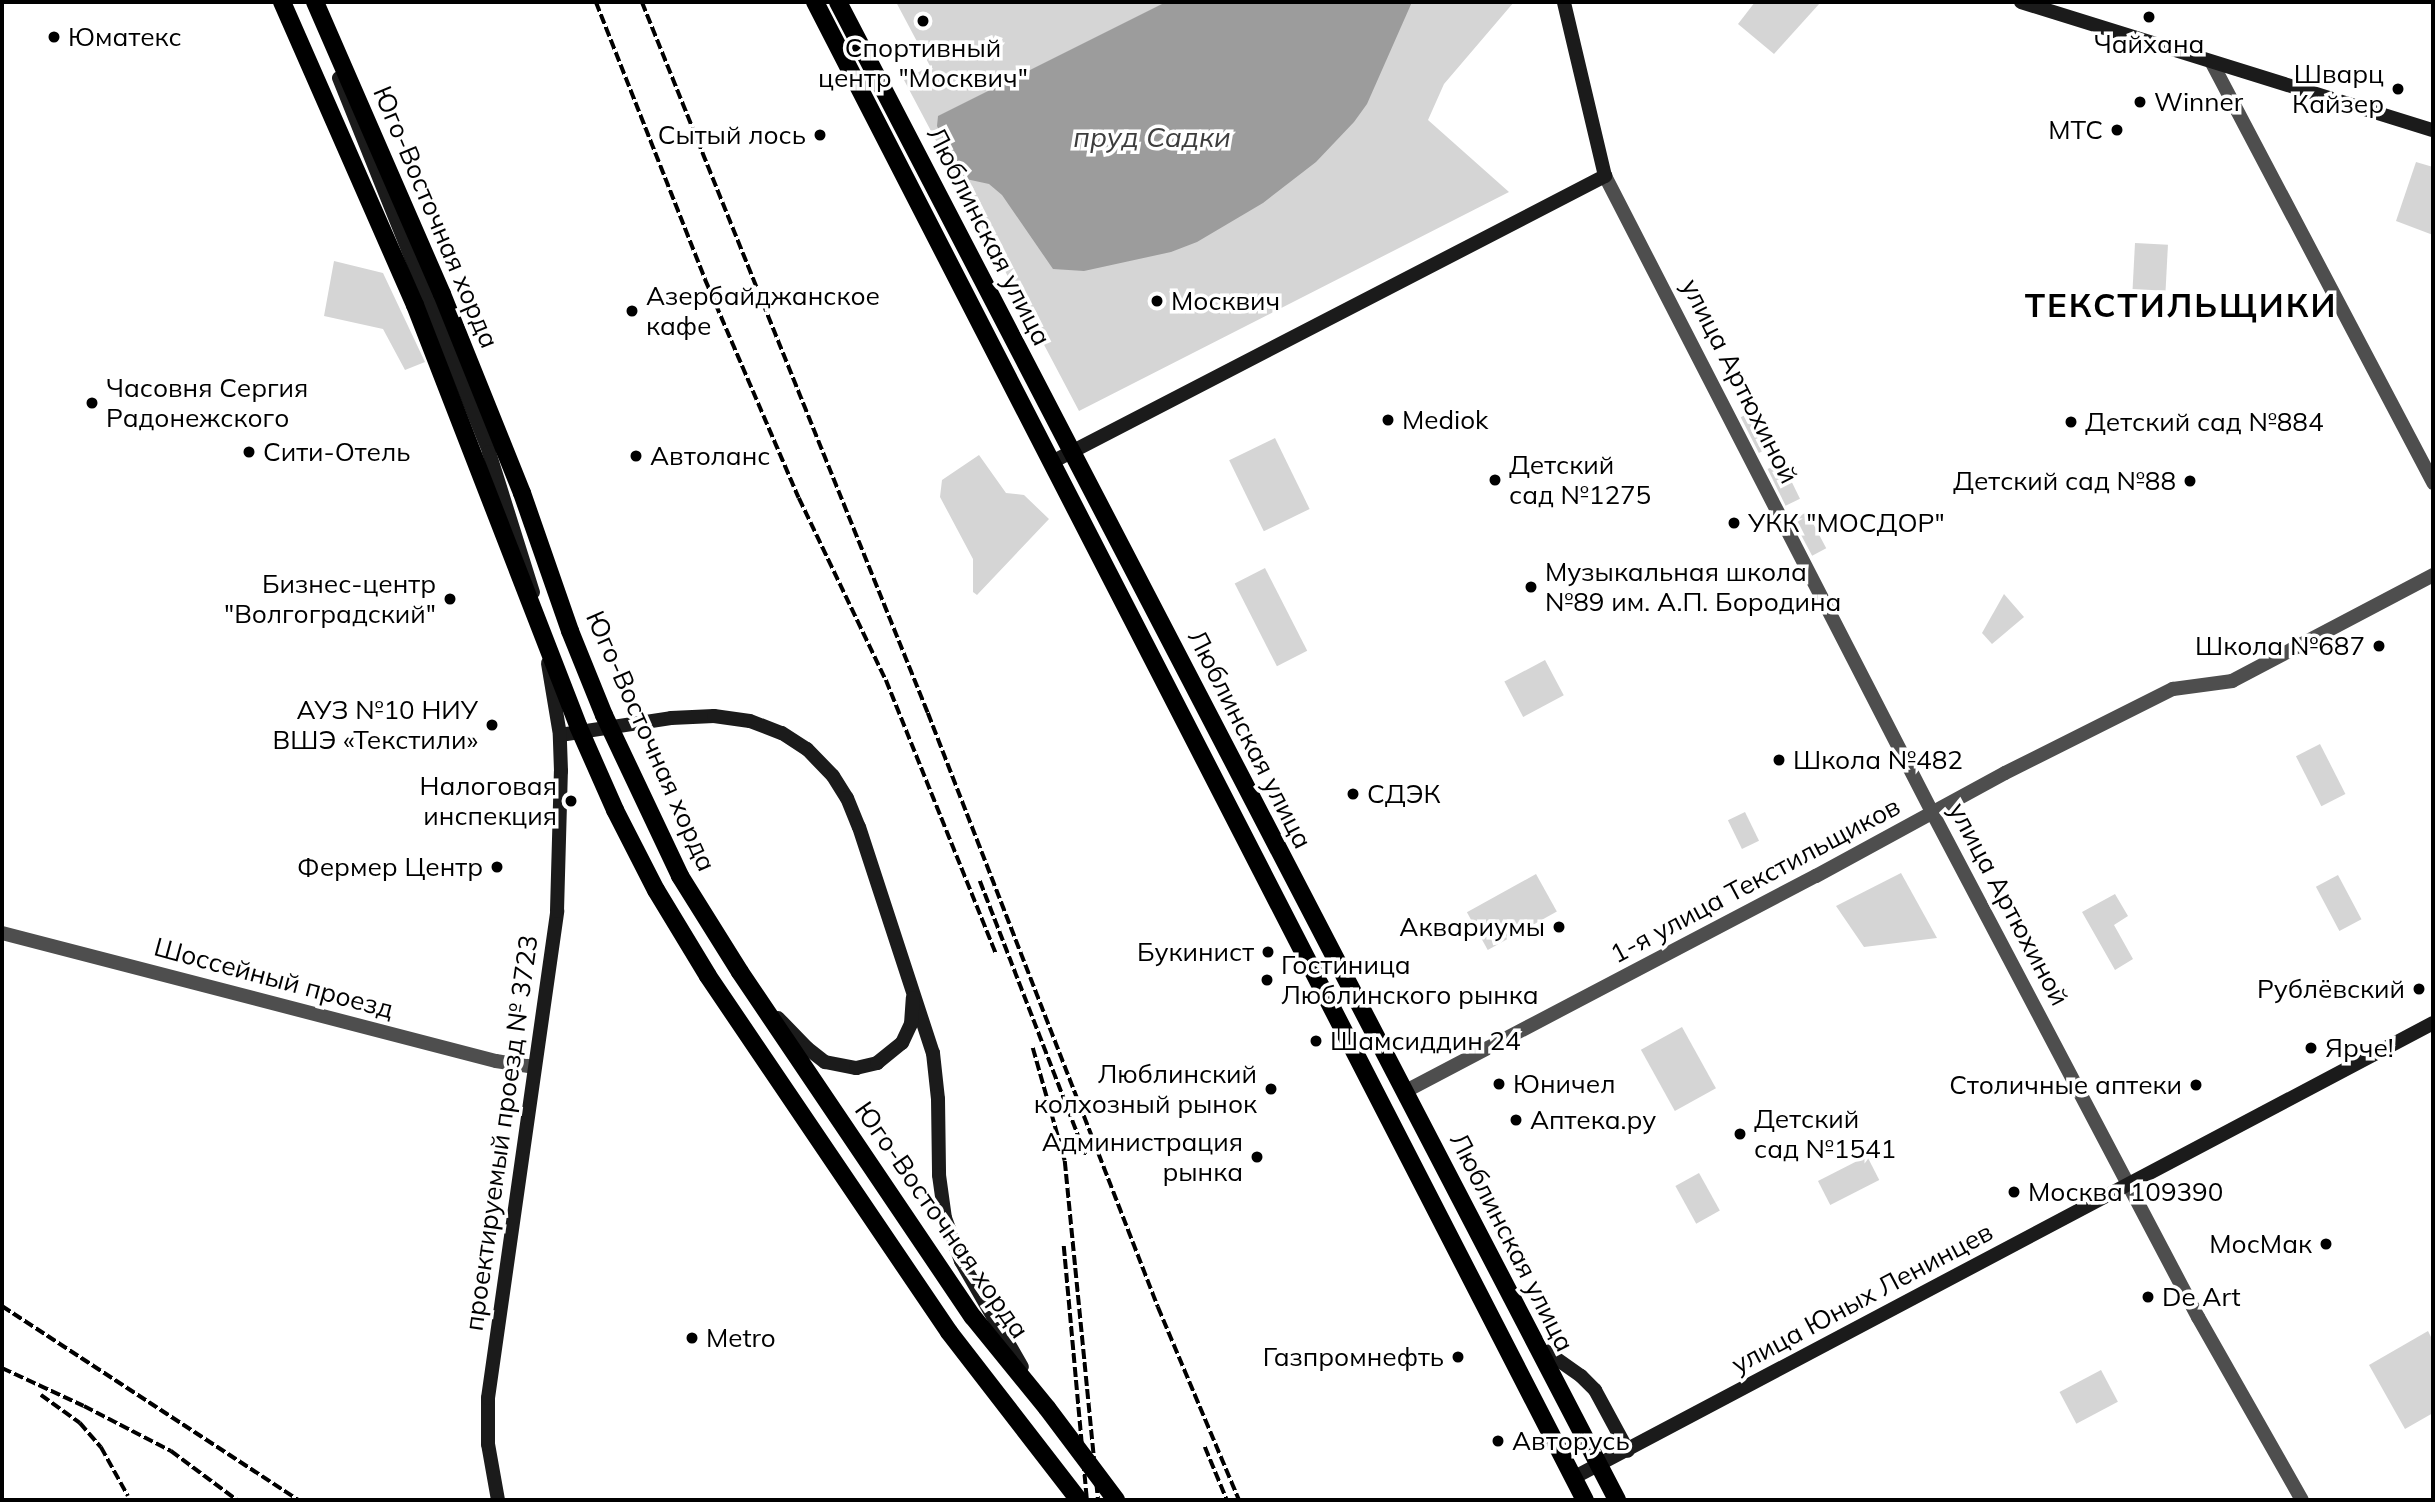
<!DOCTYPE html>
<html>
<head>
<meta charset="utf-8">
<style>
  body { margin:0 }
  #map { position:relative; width:2435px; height:1502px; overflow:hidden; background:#fff; font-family:Mulish,sans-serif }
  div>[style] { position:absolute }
  .green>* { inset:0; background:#d5d5d5; transform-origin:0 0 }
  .water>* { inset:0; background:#9c9c9c }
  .street>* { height:14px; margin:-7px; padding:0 7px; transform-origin:7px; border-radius:7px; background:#4e4e4e }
  .secondary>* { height:14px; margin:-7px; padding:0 7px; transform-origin:7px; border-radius:7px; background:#1b1b1b }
  .primary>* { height:18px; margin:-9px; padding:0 9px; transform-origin:9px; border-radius:9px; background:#000 }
  .rail>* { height:3.5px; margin-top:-1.75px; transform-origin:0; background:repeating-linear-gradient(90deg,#000 0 10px,transparent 0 13.5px) }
  .dots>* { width:19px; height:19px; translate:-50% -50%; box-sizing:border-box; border:4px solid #fff; border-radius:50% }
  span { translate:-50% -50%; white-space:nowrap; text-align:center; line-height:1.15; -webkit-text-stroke:7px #fff; paint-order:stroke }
  .poi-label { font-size:26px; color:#000 }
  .left { translate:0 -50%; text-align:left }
  .right { translate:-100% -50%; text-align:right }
  .street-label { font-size:26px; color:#000 }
  .water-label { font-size:28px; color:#3d3d3d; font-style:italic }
  .district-label { font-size:33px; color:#000; font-weight:700; letter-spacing:2px }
  .frame { position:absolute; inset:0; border:4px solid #000; pointer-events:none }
</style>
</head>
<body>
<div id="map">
  <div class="green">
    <div style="clip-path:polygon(896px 2px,1514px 2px,1444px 84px,1428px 120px,1509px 192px,1079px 411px,904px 80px,930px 66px)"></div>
    <div style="clip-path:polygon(1755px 2px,1818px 2px,1820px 3px,1774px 54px,1738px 24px)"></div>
    <div style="clip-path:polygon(2416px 162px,2433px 167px,2433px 235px,2396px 221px)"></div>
    <div style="left:2135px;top:243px;width:33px;height:46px;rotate:3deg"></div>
    <div style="clip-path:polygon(334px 261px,383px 273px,425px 362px,405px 370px,383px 329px,324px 316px)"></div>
    <div style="left:1755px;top:410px;width:40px;height:16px;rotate:63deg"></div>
    <div style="left:1275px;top:438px;width:79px;height:51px;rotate:64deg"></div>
    <div style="clip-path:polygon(979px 455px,1006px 493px,1024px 495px,1049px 519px,977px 595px,973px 592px,973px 559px,940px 497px,942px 480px)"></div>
    <div style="left:1782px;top:462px;width:41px;height:16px;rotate:64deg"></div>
    <div style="left:1807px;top:512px;width:41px;height:16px;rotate:62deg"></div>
    <div style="left:1265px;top:568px;width:93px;height:34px;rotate:63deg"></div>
    <div style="clip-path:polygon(2004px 594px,2024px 617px,1992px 644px,1982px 633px)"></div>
    <div style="left:1545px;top:660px;width:40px;height:46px;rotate:62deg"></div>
    <div style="left:2320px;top:744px;width:56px;height:27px;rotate:63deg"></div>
    <div style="left:1745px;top:812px;width:32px;height:19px;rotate:64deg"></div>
    <div style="clip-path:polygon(1901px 873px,1937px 938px,1864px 947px,1836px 906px)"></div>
    <div style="left:1536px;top:874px;width:43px;height:79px;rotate:61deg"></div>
    <div style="left:2338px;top:875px;width:50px;height:25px;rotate:62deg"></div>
    <div style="clip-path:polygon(2115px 894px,2128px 916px,2114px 925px,2133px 959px,2115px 970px,2082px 912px)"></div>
    <div style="left:1682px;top:1027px;width:70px;height:47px;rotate:61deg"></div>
    <div style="left:1867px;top:1156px;width:27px;height:55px;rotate:63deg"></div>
    <div style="left:1699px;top:1173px;width:43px;height:27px;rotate:61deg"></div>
    <div style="clip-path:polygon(2428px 1331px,2433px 1341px,2433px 1413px,2405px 1429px,2369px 1365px)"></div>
    <div style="left:2101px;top:1370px;width:36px;height:47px;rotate:62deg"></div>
  </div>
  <div class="water">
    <div style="clip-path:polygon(1166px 2px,1412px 2px,1367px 104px,1354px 122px,1316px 162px,1263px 203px,1197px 242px,1171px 252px,1084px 271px,1053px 269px,1002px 195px,989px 184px,966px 179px,955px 165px,937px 126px,938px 116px)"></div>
  </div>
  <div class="street">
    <div style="left:2212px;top:63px;width:475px;rotate:62.2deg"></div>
    <div style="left:1605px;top:176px;width:717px;rotate:62.79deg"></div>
    <div style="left:1933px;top:814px;width:569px;rotate:62.22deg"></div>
    <div style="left:2198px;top:1317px;width:210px;rotate:60.4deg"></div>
    <div style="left:2px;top:933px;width:510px;rotate:14.53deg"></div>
    <div style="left:496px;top:1061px;width:38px;rotate:9deg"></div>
    <div style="left:1404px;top:1092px;width:465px;rotate:-27.7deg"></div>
    <div style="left:1816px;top:876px;width:215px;rotate:-28.6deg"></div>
    <div style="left:2005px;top:773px;width:188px;rotate:-26.6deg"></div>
    <div style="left:2173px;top:689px;width:60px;rotate:-7.7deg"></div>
    <div style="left:2232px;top:681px;width:227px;rotate:-27.8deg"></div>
  </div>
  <div class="secondary">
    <div style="left:2021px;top:2px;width:431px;rotate:17.3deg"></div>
    <div style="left:339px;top:78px;width:403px;rotate:68.1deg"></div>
    <div style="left:489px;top:452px;width:147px;rotate:72.6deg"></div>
    <div style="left:1052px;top:462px;width:623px;rotate:-27.35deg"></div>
    <div style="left:1605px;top:176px;width:179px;rotate:-103.3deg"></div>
    <div style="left:560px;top:735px;width:112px;rotate:-8.7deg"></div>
    <div style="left:671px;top:718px;width:43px;rotate:-2.7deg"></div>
    <div style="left:714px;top:716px;width:36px;rotate:8deg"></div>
    <div style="left:750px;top:721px;width:34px;rotate:21deg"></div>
    <div style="left:782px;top:733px;width:30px;rotate:33deg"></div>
    <div style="left:807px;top:749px;width:37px;rotate:46deg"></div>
    <div style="left:833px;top:776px;width:26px;rotate:58deg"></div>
    <div style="left:847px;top:798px;width:31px;rotate:68deg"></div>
    <div style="left:859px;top:827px;width:238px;rotate:71.9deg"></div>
    <div style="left:933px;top:1053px;width:46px;rotate:83.8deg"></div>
    <div style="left:938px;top:1099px;width:76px;rotate:89.2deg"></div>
    <div style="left:939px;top:1175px;width:43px;rotate:82.1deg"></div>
    <div style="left:945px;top:1218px;width:46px;rotate:69.6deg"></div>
    <div style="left:961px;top:1261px;width:122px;rotate:60.1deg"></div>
    <div style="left:778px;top:1018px;width:42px;rotate:46deg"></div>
    <div style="left:807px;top:1048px;width:23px;rotate:38deg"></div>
    <div style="left:825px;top:1062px;width:32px;rotate:11deg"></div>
    <div style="left:856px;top:1068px;width:22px;rotate:-13deg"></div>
    <div style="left:877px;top:1063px;width:32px;rotate:-39deg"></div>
    <div style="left:902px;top:1043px;width:21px;rotate:-65deg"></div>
    <div style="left:911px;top:1024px;width:26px;rotate:-86deg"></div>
    <div style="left:1537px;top:1345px;width:54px;rotate:35.2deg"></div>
    <div style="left:1581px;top:1376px;width:20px;rotate:45deg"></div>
    <div style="left:1595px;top:1390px;width:69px;rotate:61.6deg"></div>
    <div style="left:1573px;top:1478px;width:973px;rotate:-27.88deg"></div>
    <div style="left:498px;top:1500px;width:57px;rotate:-100.1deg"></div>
    <div style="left:488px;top:1444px;width:46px;rotate:-90deg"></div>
    <div style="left:488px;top:1398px;width:492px;rotate:-81.9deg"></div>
    <div style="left:557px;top:911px;width:140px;rotate:-88.4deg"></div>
    <div style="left:561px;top:771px;width:36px;rotate:-92deg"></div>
    <div style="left:560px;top:735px;width:73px;rotate:-99.5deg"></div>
  </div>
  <div class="primary">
    <div style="left:282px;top:2px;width:331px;rotate:66.3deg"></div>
    <div style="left:415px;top:305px;width:451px;rotate:68.8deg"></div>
    <div style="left:578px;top:726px;width:92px;rotate:66.2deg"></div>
    <div style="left:615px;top:810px;width:90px;rotate:62.9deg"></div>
    <div style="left:656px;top:890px;width:100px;rotate:58.8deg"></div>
    <div style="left:708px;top:976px;width:430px;rotate:55.9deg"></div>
    <div style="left:949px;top:1332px;width:212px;rotate:52.3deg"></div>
    <div style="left:315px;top:2px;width:318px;rotate:66.5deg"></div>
    <div style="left:442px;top:294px;width:214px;rotate:68.1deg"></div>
    <div style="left:522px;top:493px;width:146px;rotate:70.8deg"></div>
    <div style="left:570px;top:631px;width:91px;rotate:68deg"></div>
    <div style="left:604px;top:715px;width:178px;rotate:64.7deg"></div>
    <div style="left:680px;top:876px;width:113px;rotate:58deg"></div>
    <div style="left:740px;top:972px;width:416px;rotate:56deg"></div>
    <div style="left:973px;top:1317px;width:117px;rotate:50.9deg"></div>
    <div style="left:1047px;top:1408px;width:115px;rotate:53.1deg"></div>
    <div style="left:815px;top:2px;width:1684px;rotate:62.8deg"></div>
    <div style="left:838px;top:2px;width:1688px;rotate:62.52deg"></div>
  </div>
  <div class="rail">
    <div style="left:596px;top:2px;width:298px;rotate:68.5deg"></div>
    <div style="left:705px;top:279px;width:238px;rotate:66.8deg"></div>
    <div style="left:799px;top:498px;width:202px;rotate:64.5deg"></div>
    <div style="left:886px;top:680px;width:294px;rotate:68.1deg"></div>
    <div style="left:642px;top:2px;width:766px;rotate:68.09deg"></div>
    <div style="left:928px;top:713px;width:637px;rotate:68.83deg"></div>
    <div style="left:1158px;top:1307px;width:209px;rotate:67.2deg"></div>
    <div style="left:980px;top:881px;width:294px;rotate:68.9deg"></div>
    <div style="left:1033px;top:1048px;width:117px;rotate:74.2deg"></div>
    <div style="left:1065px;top:1161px;width:341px;rotate:84.4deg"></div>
    <div style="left:1064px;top:1246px;width:255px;rotate:84.8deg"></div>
    <div style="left:2px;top:1306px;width:355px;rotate:33.2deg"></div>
    <div style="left:2px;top:1368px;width:90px;rotate:24.9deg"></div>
    <div style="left:84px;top:1406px;width:98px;rotate:27.3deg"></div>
    <div style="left:171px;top:1451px;width:82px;rotate:36.6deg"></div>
    <div style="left:41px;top:1395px;width:48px;rotate:35.7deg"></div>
    <div style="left:80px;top:1423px;width:32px;rotate:49deg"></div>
    <div style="left:101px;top:1447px;width:56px;rotate:61.1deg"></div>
    <div style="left:1205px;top:1447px;width:57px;rotate:67.5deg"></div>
  </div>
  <div class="dots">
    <div style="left:2149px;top:17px;background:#000"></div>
    <div style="left:923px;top:21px;background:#000"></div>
    <div style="left:54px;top:37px;background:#000"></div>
    <div style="left:2398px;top:89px;background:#000"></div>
    <div style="left:2140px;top:102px;background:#000"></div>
    <div style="left:2117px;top:130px;background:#000"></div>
    <div style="left:820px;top:135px;background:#000"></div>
    <div style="left:1157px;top:301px;background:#000"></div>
    <div style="left:632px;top:311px;background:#000"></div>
    <div style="left:92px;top:403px;background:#000"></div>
    <div style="left:1388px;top:420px;background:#000"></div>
    <div style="left:2071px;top:422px;background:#000"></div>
    <div style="left:249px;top:452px;background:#000"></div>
    <div style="left:636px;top:456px;background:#000"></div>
    <div style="left:1495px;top:480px;background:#000"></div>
    <div style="left:2190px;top:481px;background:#000"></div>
    <div style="left:1734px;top:523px;background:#000"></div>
    <div style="left:1531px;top:587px;background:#000"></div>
    <div style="left:450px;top:599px;background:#000"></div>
    <div style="left:2379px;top:646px;background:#000"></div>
    <div style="left:492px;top:725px;background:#000"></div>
    <div style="left:1779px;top:760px;background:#000"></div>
    <div style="left:1353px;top:794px;background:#000"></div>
    <div style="left:571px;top:801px;background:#000"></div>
    <div style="left:497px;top:867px;background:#000"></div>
    <div style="left:1559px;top:927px;background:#000"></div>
    <div style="left:1268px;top:952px;background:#000"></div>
    <div style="left:1267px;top:980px;background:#000"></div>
    <div style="left:2419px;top:989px;background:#000"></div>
    <div style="left:1316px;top:1041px;background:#000"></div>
    <div style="left:2311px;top:1048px;background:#000"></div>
    <div style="left:1499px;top:1084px;background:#000"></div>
    <div style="left:2196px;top:1085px;background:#000"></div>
    <div style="left:1271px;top:1089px;background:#000"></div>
    <div style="left:1516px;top:1120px;background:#000"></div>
    <div style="left:1740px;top:1134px;background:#000"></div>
    <div style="left:1257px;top:1157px;background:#000"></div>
    <div style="left:2014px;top:1192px;background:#000"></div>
    <div style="left:2326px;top:1244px;background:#000"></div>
    <div style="left:2148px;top:1297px;background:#000"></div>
    <div style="left:692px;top:1338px;background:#000"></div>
    <div style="left:1458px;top:1357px;background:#000"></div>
    <div style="left:1498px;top:1441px;background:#000"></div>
  </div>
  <div class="poi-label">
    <span class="left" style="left:68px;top:37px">Юматекс</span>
    <span style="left:2149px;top:44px">Чайхана</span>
    <span style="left:923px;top:63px">Спортивный<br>центр "Москвич"</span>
    <span class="right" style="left:2384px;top:89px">Шварц<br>Кайзер</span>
    <span class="left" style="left:2154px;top:102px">Winner</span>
    <span class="right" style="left:2103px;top:130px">МТС</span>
    <span class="right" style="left:806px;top:135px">Сытый лось</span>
    <span class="left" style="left:646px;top:311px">Азербайджанское<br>кафе</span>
    <span class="left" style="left:1171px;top:301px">Москвич</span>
    <span class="left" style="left:106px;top:403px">Часовня Сергия<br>Радонежского</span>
    <span class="left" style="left:1402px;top:420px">Mediok</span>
    <span class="left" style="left:2085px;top:422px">Детский сад №884</span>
    <span class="left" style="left:263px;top:452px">Сити-Отель</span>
    <span class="left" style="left:650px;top:456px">Автоланс</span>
    <span class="left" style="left:1509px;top:480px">Детский<br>сад №1275</span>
    <span class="right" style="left:2176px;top:481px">Детский сад №88</span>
    <span class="left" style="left:1748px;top:523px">УКК "МОСДОР"</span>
    <span class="left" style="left:1545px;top:587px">Музыкальная школа<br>№89 им. А.П. Бородина</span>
    <span class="right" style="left:436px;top:599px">Бизнес-центр<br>"Волгоградский"</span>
    <span class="right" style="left:2365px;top:646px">Школа №687</span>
    <span class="right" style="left:478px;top:725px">АУЗ №10 НИУ<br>ВШЭ «Текстили»</span>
    <span class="left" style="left:1793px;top:760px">Школа №482</span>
    <span class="right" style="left:557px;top:801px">Налоговая<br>инспекция</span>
    <span class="left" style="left:1367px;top:794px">СДЭК</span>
    <span class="right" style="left:483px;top:867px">Фермер Центр</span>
    <span class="right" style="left:1545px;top:927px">Аквариумы</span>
    <span class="right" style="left:1254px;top:952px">Букинист</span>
    <span class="left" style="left:1281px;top:980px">Гостиница<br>Люблинского рынка</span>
    <span class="right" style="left:2405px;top:989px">Рублёвский</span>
    <span class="left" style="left:1330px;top:1041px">Шамсиддин 24</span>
    <span class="left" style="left:2325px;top:1048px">Ярче!</span>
    <span class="right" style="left:1257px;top:1089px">Люблинский<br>колхозный рынок</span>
    <span class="left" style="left:1513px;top:1084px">Юничел</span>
    <span class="right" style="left:2182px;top:1085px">Столичные аптеки</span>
    <span class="left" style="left:1754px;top:1134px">Детский<br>сад №1541</span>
    <span class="left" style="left:1530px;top:1120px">Аптека.ру</span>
    <span class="right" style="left:1243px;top:1157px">Администрация<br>рынка</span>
    <span class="left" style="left:2028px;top:1192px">Москва 109390</span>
    <span class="right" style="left:2312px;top:1244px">МосМак</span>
    <span class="left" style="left:2162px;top:1297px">De Art</span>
    <span class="left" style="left:706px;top:1338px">Metro</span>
    <span class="right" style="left:1444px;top:1357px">Газпромнефть</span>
    <span class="left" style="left:1512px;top:1441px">Авторусь</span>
  </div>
  <div class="street-label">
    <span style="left:436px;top:217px;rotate:67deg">Юго-Восточная хорда</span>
    <span style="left:989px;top:236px;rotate:63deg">Люблинская улица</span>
    <span style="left:1740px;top:381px;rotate:63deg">улица Артюхиной</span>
    <span style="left:1250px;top:739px;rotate:63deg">Люблинская улица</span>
    <span style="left:651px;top:741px;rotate:66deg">Юго-Восточная хорда</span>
    <span style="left:1755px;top:880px;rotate:-28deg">1-я улица Текстильщиков</span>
    <span style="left:2009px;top:904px;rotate:62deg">улица Артюхиной</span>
    <span style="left:274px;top:978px;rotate:15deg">Шоссейный проезд</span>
    <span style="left:501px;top:1133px;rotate:-82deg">проектируемый проезд № 3723</span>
    <span style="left:942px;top:1220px;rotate:55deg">Юго-Восточная хорда</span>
    <span style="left:1512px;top:1242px;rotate:63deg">Люблинская улица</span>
    <span style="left:1862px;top:1298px;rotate:-28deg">улица Юных Ленинцев</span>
  </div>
  <div class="water-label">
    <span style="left:1152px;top:137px">пруд Садки</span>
  </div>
  <div class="district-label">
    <span style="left:2181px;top:305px">ТЕКСТИЛЬЩИКИ</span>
  </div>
  <div class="frame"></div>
</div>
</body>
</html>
